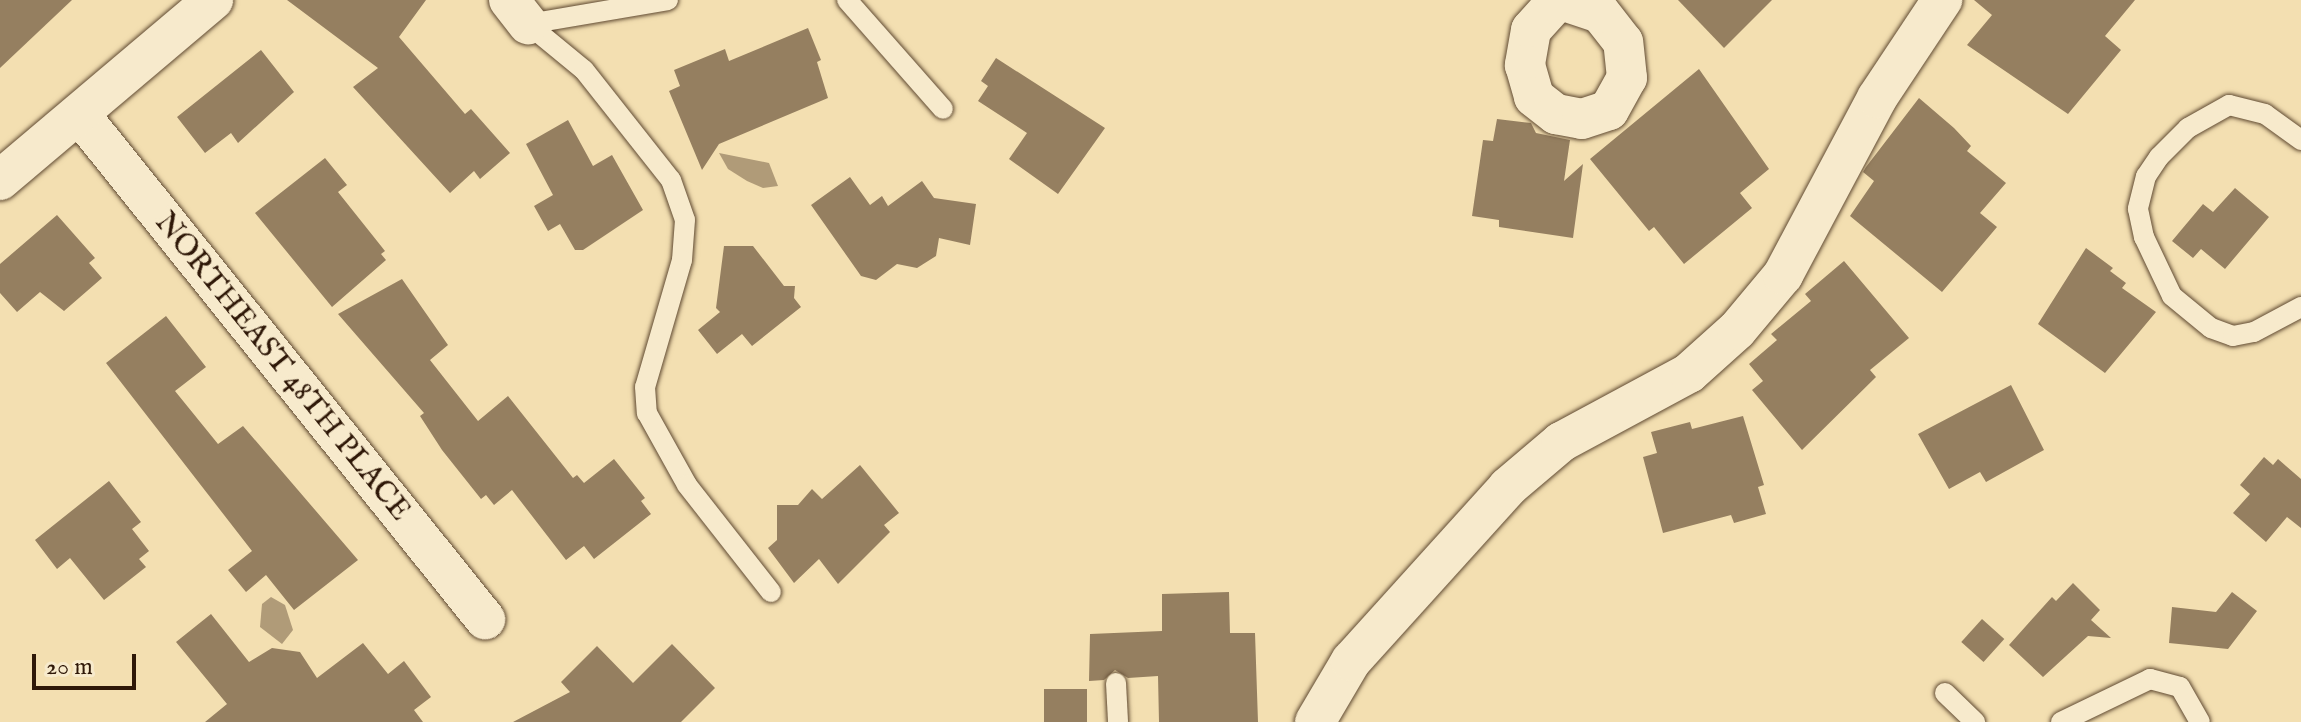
<!DOCTYPE html>
<html>
<head>
<meta charset="utf-8">
<style>
  body { margin:0 }
  #map { position:relative; width:2301px; height:722px; overflow:hidden; background:#f3dfb1; font-family:"IM FELL English",serif }
  div>[style] { position:absolute }
  .water>* { inset:0; background:#b09b78 }
  .building>* { inset:0; background:#957f60; transform-origin:0 0 }
  .roads { filter:drop-shadow(0 0 2px #604a32) drop-shadow(0 0 2px #604a32) }
  .lane>* { height:20px; margin:-10px; padding:0 10px; transform-origin:10px; border-radius:10px; background:#f7eacc }
  .street>* { height:40px; margin:-20px; padding:0 20px; transform-origin:20px; border-radius:20px; background:#f7eacc }
  span { translate:-50% -50%; white-space:nowrap; text-align:center; line-height:1.15; -webkit-text-stroke:7px #f7eacc; paint-order:stroke }
  .street-label { font-size:30px; color:#2f1808 }
  .scale { position:absolute; left:32px; top:654px; width:104px; height:36px; box-sizing:border-box; border:4px solid #2f1808; border-top:0; padding-left:10px; font-size:24px; line-height:28px; white-space:nowrap; color:#2f1808; -webkit-text-stroke:6px #f7eacc; paint-order:stroke }
</style>
</head>
<body>
<div id="map">
  <div class="water">
    <div style="clip-path:polygon(719px 153px,769px 163px,778px 186px,763px 188px,747px 181px,728px 169px)"></div>
    <div style="clip-path:polygon(271px 597px,285px 605px,293px 630px,282px 644px,260px 627px,262px 604px)"></div>
  </div>
  <div class="building">
    <div style="clip-path:polygon(0 0,72px 0,0 68px)"></div>
    <div style="clip-path:polygon(287px 0,426px 0,399px 37px,465px 114px,471px 109px,510px 153px,480px 179px,474px 171px,450px 193px,353px 87px,378px 68px)"></div>
    <div style="clip-path:polygon(1678px 0,1772px 0,1724px 48px)"></div>
    <div style="clip-path:polygon(1974px 0,2135px 0,2105px 36px,2121px 50px,2068px 114px,1967px 45px,1992px 15px)"></div>
    <div style="clip-path:polygon(808px 28px,821px 60px,817px 62px,828px 98px,719px 144px,702px 170px,669px 91px,680px 86px,674px 70px,725px 49px,729px 61px)"></div>
    <div style="clip-path:polygon(261px 50px,294px 92px,238px 143px,231px 133px,205px 153px,177px 117px)"></div>
    <div style="clip-path:polygon(996px 58px,1105px 128px,1058px 194px,1009px 159px,1027px 133px,978px 101px,988px 86px,981px 81px)"></div>
    <div style="clip-path:polygon(1699px 69px,1769px 169px,1740px 193px,1752px 208px,1684px 264px,1654px 227px,1649px 231px,1590px 159px)"></div>
    <div style="clip-path:polygon(1919px 98px,1954px 128px,1971px 146px,1967px 151px,2006px 183px,1980px 213px,1997px 227px,1942px 292px,1850px 216px,1874px 181px,1863px 172px,1866px 167px)"></div>
    <div style="clip-path:polygon(1497px 119px,1531px 123px,1536px 133px,1570px 140px,1564px 181px,1583px 164px,1573px 238px,1499px 227px,1499px 220px,1472px 216px,1483px 140px,1493px 141px)"></div>
    <div style="clip-path:polygon(568px 120px,593px 166px,612px 155px,643px 210px,583px 250px,575px 250px,560px 224px,548px 231px,534px 206px,553px 195px,526px 144px)"></div>
    <div style="clip-path:polygon(325px 158px,347px 185px,338px 192px,385px 251px,381px 254px,386px 260px,332px 307px,255px 213px)"></div>
    <div style="clip-path:polygon(850px 177px,870px 205px,882px 196px,888px 206px,922px 181px,934px 198px,976px 204px,970px 245px,939px 238px,936px 256px,917px 268px,897px 264px,876px 280px,861px 276px,811px 205px)"></div>
    <div style="clip-path:polygon(2235px 188px,2269px 217px,2225px 269px,2201px 249px,2193px 258px,2172px 241px,2203px 204px,2213px 212px)"></div>
    <div style="clip-path:polygon(57px 215px,95px 258px,89px 263px,102px 278px,64px 311px,40px 292px,17px 312px,0 293px,0 264px)"></div>
    <div style="clip-path:polygon(724px 246px,753px 246px,784px 286px,795px 286px,794px 298px,801px 307px,752px 346px,742px 334px,717px 354px,698px 330px,720px 312px,716px 308px)"></div>
    <div style="clip-path:polygon(2086px 248px,2113px 268px,2110px 271px,2126px 283px,2122px 288px,2156px 312px,2105px 373px,2038px 324px)"></div>
    <div style="clip-path:polygon(1844px 261px,1909px 338px,1870px 370px,1876px 377px,1802px 450px,1752px 390px,1763px 381px,1749px 364px,1777px 340px,1771px 334px,1811px 301px,1805px 294px)"></div>
    <div style="clip-path:polygon(402px 279px,448px 345px,430px 360px,478px 421px,508px 396px,573px 478px,577px 475px,584px 483px,614px 459px,645px 498px,641px 501px,651px 514px,594px 559px,584px 546px,566px 560px,512px 490px,494px 505px,486px 495px,481px 499px,442px 450px,420px 416px,424px 413px,338px 314px)"></div>
    <div style="clip-path:polygon(166px 316px,206px 367px,175px 391px,218px 444px,243px 426px,358px 560px,294px 610px,266px 575px,246px 592px,228px 570px,252px 551px,106px 363px)"></div>
    <div style="clip-path:polygon(2011px 385px,2044px 450px,1986px 482px,1980px 472px,1949px 489px,1918px 434px)"></div>
    <div style="clip-path:polygon(1743px 416px,1764px 485px,1758px 487px,1766px 514px,1734px 523px,1731px 515px,1663px 533px,1643px 457px,1657px 453px,1651px 432px,1690px 422px,1692px 429px)"></div>
    <div style="clip-path:polygon(2264px 457px,2273px 465px,2278px 459px,2301px 479px,2301px 528px,2287px 517px,2266px 542px,2233px 513px,2250px 494px,2240px 485px)"></div>
    <div style="clip-path:polygon(860px 465px,899px 513px,884px 525px,890px 532px,838px 584px,819px 559px,794px 583px,768px 548px,777px 540px,777px 505px,798px 505px,812px 489px,822px 499px)"></div>
    <div style="clip-path:polygon(109px 481px,141px 522px,132px 529px,149px 551px,139px 559px,146px 567px,104px 600px,70px 558px,57px 569px,35px 540px)"></div>
    <div style="clip-path:polygon(2073px 583px,2100px 610px,2091px 620px,2111px 638px,2088px 636px,2043px 677px,2009px 645px,2052px 597px,2056px 601px)"></div>
    <div style="clip-path:polygon(1229px 592px,1230px 633px,1255px 633px,1258px 722px,1159px 722px,1158px 676px,1128px 678px,1115px 670px,1104px 680px,1089px 681px,1090px 634px,1162px 631px,1162px 594px)"></div>
    <div style="clip-path:polygon(2232px 592px,2257px 611px,2228px 649px,2169px 643px,2172px 607px,2216px 612px)"></div>
    <div style="clip-path:polygon(211px 614px,249px 662px,272px 648px,300px 652px,317px 678px,363px 643px,388px 674px,404px 661px,431px 697px,414px 710px,423px 722px,205px 722px,227px 704px,176px 642px)"></div>
    <div style="left:1982px;top:619px;width:30px;height:31px;rotate:42deg"></div>
    <div style="clip-path:polygon(672px 644px,715px 688px,681px 722px,513px 722px,570px 692px,561px 682px,597px 646px,633px 683px)"></div>
    <div style="left:1087px;top:689px;width:33px;height:43px;rotate:90deg"></div>
  </div>
  <div class="roads">
    <div class="lane">
      <div style="left:847px;top:0;width:145px;rotate:48.6deg"></div>
      <div style="left:528px;top:24px;width:72px;rotate:39.4deg"></div>
      <div style="left:584px;top:70px;width:140px;rotate:51.7deg"></div>
      <div style="left:671px;top:180px;width:42px;rotate:70.7deg"></div>
      <div style="left:685px;top:220px;width:40px;rotate:94.3deg"></div>
      <div style="left:682px;top:260px;width:132px;rotate:106.2deg"></div>
      <div style="left:645px;top:387px;width:26px;rotate:86deg"></div>
      <div style="left:647px;top:413px;width:82px;rotate:60.9deg"></div>
      <div style="left:687px;top:485px;width:136px;rotate:51.9deg"></div>
      <div style="left:528px;top:24px;width:142px;rotate:-9.7deg"></div>
      <div style="left:2301px;top:140px;width:44px;rotate:-144.2deg"></div>
      <div style="left:2265px;top:114px;width:37px;rotate:-166deg"></div>
      <div style="left:2229px;top:105px;width:47px;rotate:150.7deg"></div>
      <div style="left:2188px;top:128px;width:41px;rotate:135deg"></div>
      <div style="left:2159px;top:157px;width:23px;rotate:124deg"></div>
      <div style="left:2146px;top:176px;width:34px;rotate:104deg"></div>
      <div style="left:2138px;top:209px;width:29px;rotate:78deg"></div>
      <div style="left:2144px;top:237px;width:65px;rotate:64.6deg"></div>
      <div style="left:2172px;top:296px;width:50px;rotate:39.4deg"></div>
      <div style="left:2211px;top:328px;width:23px;rotate:20deg"></div>
      <div style="left:2233px;top:336px;width:21px;rotate:-11deg"></div>
      <div style="left:2254px;top:332px;width:53px;rotate:-28deg"></div>
      <div style="left:1116px;top:683px;width:39px;rotate:87deg"></div>
      <div style="left:1945px;top:693px;width:42px;rotate:44deg"></div>
      <div style="left:2061px;top:722px;width:99px;rotate:-25.8deg"></div>
      <div style="left:2150px;top:679px;width:31px;rotate:15deg"></div>
      <div style="left:2180px;top:687px;width:40px;rotate:60.3deg"></div>
    </div>
    <div class="street">
      <div style="left:509px;top:0;width:31px;rotate:52deg"></div>
      <div style="left:1558px;top:0;width:40px;rotate:132deg"></div>
      <div style="left:1531px;top:30px;width:36px;rotate:100deg"></div>
      <div style="left:1525px;top:65px;width:33px;rotate:74deg"></div>
      <div style="left:1534px;top:97px;width:28px;rotate:38deg"></div>
      <div style="left:1556px;top:114px;width:26px;rotate:11deg"></div>
      <div style="left:1582px;top:119px;width:28px;rotate:-18deg"></div>
      <div style="left:1609px;top:110px;width:37px;rotate:-61deg"></div>
      <div style="left:1627px;top:78px;width:36px;rotate:-96deg"></div>
      <div style="left:1623px;top:42px;width:37px;rotate:-128deg"></div>
      <div style="left:1600px;top:13px;width:41px;rotate:-161.6deg"></div>
      <div style="left:80px;top:115px;width:647px;rotate:51.22deg"></div>
      <div style="left:0;top:180px;width:279px;rotate:-40.2deg"></div>
      <div style="left:1315px;top:722px;width:71px;rotate:-59.5deg"></div>
      <div style="left:1351px;top:661px;width:234px;rotate:-47.9deg"></div>
      <div style="left:1508px;top:487px;width:70px;rotate:-40.3deg"></div>
      <div style="left:1561px;top:442px;width:145px;rotate:-28.3deg"></div>
      <div style="left:1689px;top:373px;width:64px;rotate:-41.9deg"></div>
      <div style="left:1737px;top:330px;width:72px;rotate:-50.1deg"></div>
      <div style="left:1783px;top:275px;width:200px;rotate:-62deg"></div>
      <div style="left:1877px;top:98px;width:118px;rotate:-56.4deg"></div>
    </div>
  </div>
  <div class="street-label">
    <span style="left:282px;top:367px;rotate:51deg">NORTHEAST 48TH PLACE</span>
  </div>
  <div class="scale">20 m</div>
</div>
</body>
</html>
